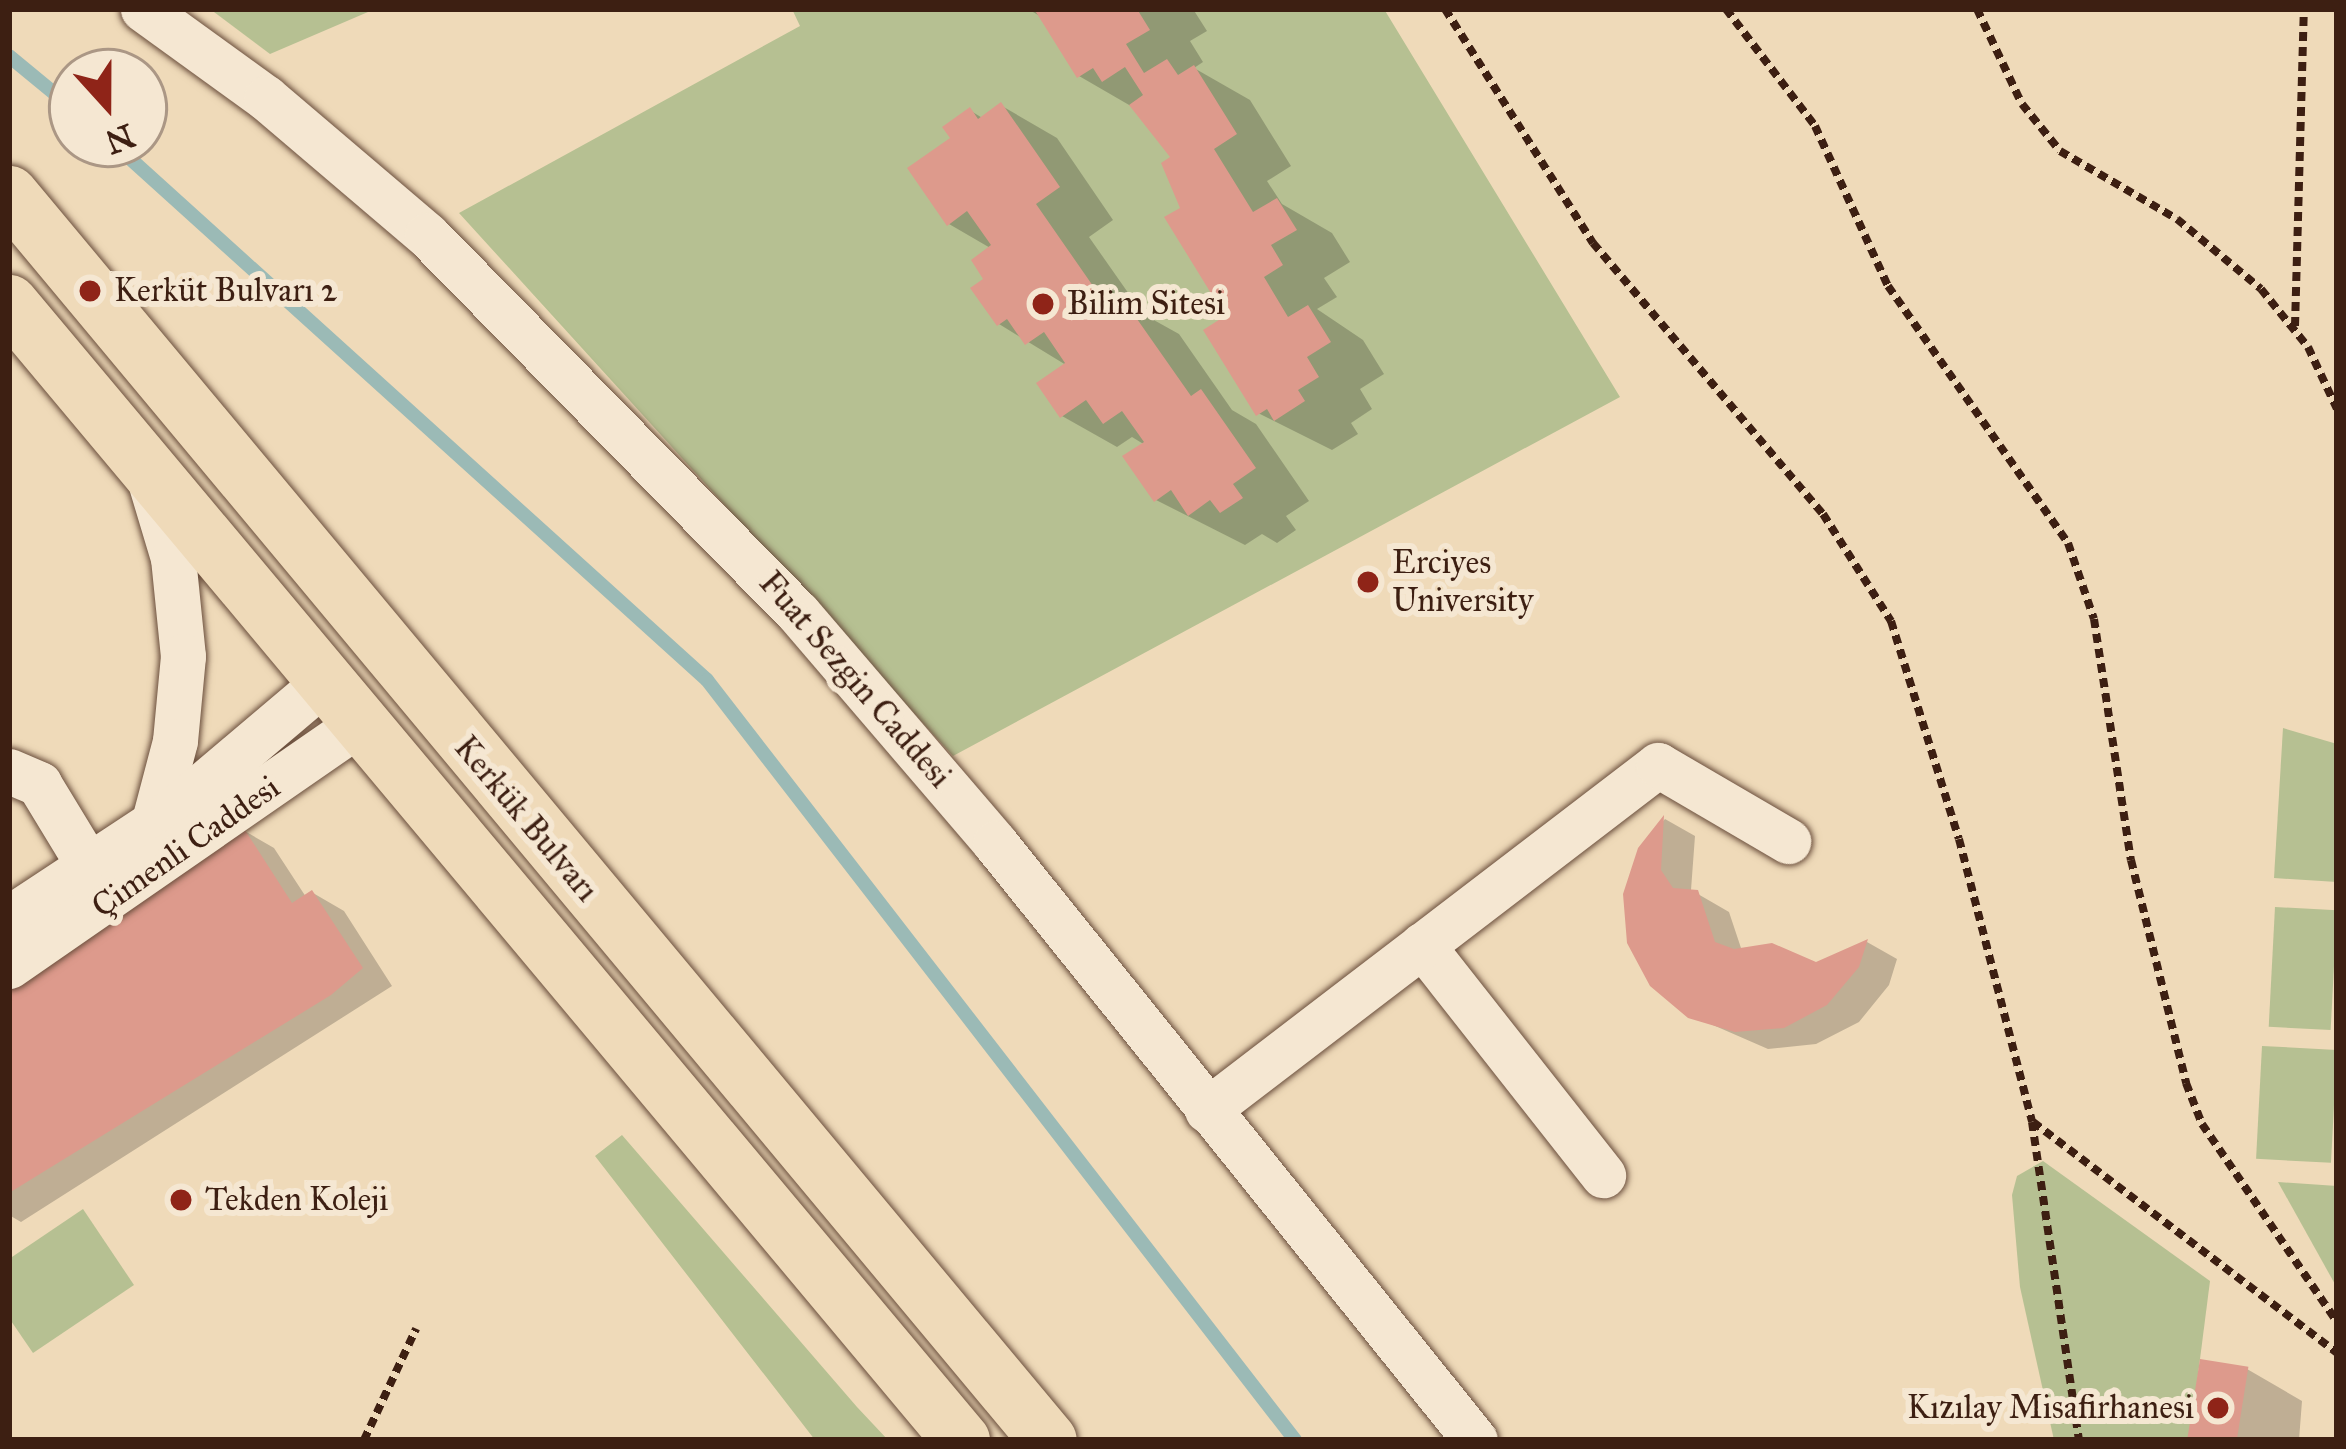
<!DOCTYPE html>
<html>
<head>
<meta charset="utf-8">
<style>
  body { margin:0 }
  #map { position:relative; width:2346px; height:1449px; overflow:hidden; background:#efdab9; font-family:"IM FELL Great Primer",serif }
  div>[style] { position:absolute }
  .green>* { inset:0; background:#b6c092; transform-origin:0 0 }
  .shadow>* { inset:0; background:#0003 }
  .stream>* { height:14px; margin:-7px; padding:0 7px; transform-origin:7px; border-radius:7px; background:#9bbab6 }
  .building>* { inset:0; background:#dd9a8c; transform-origin:0 0 }
  .path>* { height:8px; margin-top:-4px; transform-origin:0; background:repeating-linear-gradient(90deg,#3d1f12 0 9px,transparent 0 15px) }
  .roads { filter:drop-shadow(0 0 3px #6a4e3c) drop-shadow(0 0 3px #6a4e3c) }
  .minor>* { height:45px; margin:-22.5px; padding:0 22.5px; transform-origin:22.5px; border-radius:22.5px; background:#f5e7d2 }
  .major>* { height:57px; margin:-28.5px; padding:0 28.5px; transform-origin:28.5px; border-radius:28.5px; background:#efdab9 }
  .dots>* { width:33px; height:33px; translate:-50% -50%; box-sizing:border-box; border:6px solid #f5e7d2; border-radius:50% }
  span { translate:-50% -50%; white-space:nowrap; text-align:center; line-height:1.15; -webkit-text-stroke:12px #f5e7d2; paint-order:stroke }
  .poi-label { font-size:33px; color:#3d1f12 }
  .left { translate:0 -50%; text-align:left }
  .right { translate:-100% -50%; text-align:right }
  .street-label { font-size:33px; color:#3d1f12 }
  .frame { position:absolute; inset:0; border:12px solid #3d1f12; pointer-events:none }
  .north { position:absolute; left:48px; top:48px; width:120px; height:120px; box-sizing:border-box; background:#f5e7d2; border:3px solid #ab9785; border-radius:50%; rotate:159deg; font-size:33px; font-weight:700; line-height:48px; text-align:center; color:#3d1f12 }
  .north::after { content:''; display:block; margin:auto; width:42px; height:54px; background:#8f2418; clip-path:polygon(50% 0,100% 100%,50% 72%,0 100%) }
</style>
</head>
<body>
<div id="map">
  <div class="green">
    <div style="clip-path:polygon(210px 9px,375px 9px,270px 54px)"></div>
    <div style="clip-path:polygon(792px 9px,1384px 9px,1620px 397px,953px 756px,459px 213px,800px 26px)"></div>
    <div style="clip-path:polygon(2283px 728px,2337px 744px,2337px 882px,2274px 878px)"></div>
    <div style="left:2275px;top:907px;width:62px;height:120px;rotate:3deg"></div>
    <div style="left:2262px;top:1046px;width:75px;height:113px;rotate:3deg"></div>
    <div style="clip-path:polygon(622px 1135px,857px 1407px,888px 1440px,815px 1440px,595px 1156px)"></div>
    <div style="clip-path:polygon(2043px 1161px,2210px 1281px,2190px 1437px,2054px 1440px,2020px 1287px,2012px 1195px,2017px 1176px)"></div>
    <div style="clip-path:polygon(2278px 1182px,2337px 1186px,2337px 1286px,2336px 1286px)"></div>
    <div style="clip-path:polygon(83px 1209px,134px 1285px,33px 1353px,9px 1318px,9px 1259px)"></div>
  </div>
  <div class="shadow">
    <div style="clip-path:polygon(1028px 9px,1193px 9px,1207px 31px,1190px 41px,1203px 62px,1194px 68px,1250px 100px,1291px 166px,1267px 181px,1282px 204px,1332px 233px,1350px 262px,1324px 278px,1337px 297px,1317px 309px,1363px 340px,1384px 374px,1360px 389px,1372px 409px,1351px 423px,1358px 434px,1332px 450px,1258px 413px,1183px 209px,1175px 158px,1136px 109px,1079px 76px,1043px 18px)"></div>
    <div style="clip-path:polygon(1002px 106px,1057px 138px,1113px 220px,1089px 237px,1143px 314px,1179px 334px,1232px 410px,1256px 424px,1309px 501px,1286px 516px,1296px 530px,1277px 543px,1262px 534px,1245px 545px,1156px 500px,1145px 445px,1132px 437px,1117px 447px,1062px 416px,1066px 365px,999px 324px,987px 280px,992px 249px,949px 224px,954px 139px,971px 111px,984px 119px)"></div>
    <div style="clip-path:polygon(1665px 819px,1695px 836px,1691px 890px,1729px 912px,1742px 951px,1816px 965px,1867px 942px,1897px 959px,1889px 985px,1859px 1022px,1816px 1044px,1768px 1049px,1690px 1015px,1640px 849px)"></div>
    <div style="clip-path:polygon(243px 830px,274px 848px,306px 897px,313px 893px,344px 911px,392px 986px,21px 1222px,9px 1215px,9px 979px)"></div>
    <div style="clip-path:polygon(2247px 1369px,2302px 1401px,2299px 1440px,2087px 1440px,2193px 1440px)"></div>
  </div>
  <div class="stream">
    <div style="left:9px;top:56px;width:82px;rotate:39.5deg"></div>
    <div style="left:114px;top:144px;width:799px;rotate:42.11deg"></div>
    <div style="left:707px;top:680px;width:961px;rotate:52.27deg"></div>
  </div>
  <div class="building">
    <div style="clip-path:polygon(1034px 9px,1137px 9px,1150px 30px,1126px 44px,1144px 73px,1167px 59px,1178px 75px,1194px 65px,1237px 134px,1214px 149px,1253px 212px,1277px 198px,1297px 230px,1271px 245px,1283px 265px,1264px 277px,1288px 317px,1308px 305px,1331px 342px,1307px 357px,1319px 377px,1298px 390px,1305px 401px,1274px 421px,1267px 409px,1256px 416px,1203px 330px,1225px 316px,1164px 217px,1180px 208px,1161px 163px,1170px 157px,1129px 105px,1143px 95px,1125px 67px,1102px 82px,1093px 68px,1077px 78px)"></div>
    <div style="clip-path:polygon(1001px 102px,1060px 187px,1036px 204px,1109px 309px,1123px 299px,1191px 396px,1201px 389px,1256px 468px,1233px 484px,1243px 498px,1220px 513px,1210px 500px,1188px 516px,1171px 490px,1154px 502px,1122px 456px,1144px 442px,1122px 411px,1103px 424px,1086px 400px,1060px 418px,1036px 383px,1065px 363px,1044px 332px,1025px 345px,1007px 319px,997px 326px,970px 288px,983px 279px,971px 260px,991px 245px,967px 211px,947px 226px,907px 168px,950px 138px,942px 127px,970px 107px,978px 119px)"></div>
    <div style="clip-path:polygon(1664px 815px,1661px 870px,1673px 888px,1698px 890px,1715px 942px,1734px 949px,1772px 943px,1816px 962px,1868px 939px,1859px 967px,1827px 1005px,1784px 1028px,1735px 1032px,1688px 1018px,1650px 986px,1627px 943px,1623px 894px,1638px 848px)"></div>
    <div style="clip-path:polygon(243px 827px,292px 903px,312px 890px,363px 968px,331px 995px,9px 1193px,9px 976px)"></div>
    <div style="left:2200px;top:1359px;width:49px;height:82px;rotate:9deg"></div>
  </div>
  <div class="path">
    <div style="left:1445px;top:9px;width:277px;rotate:57.7deg"></div>
    <div style="left:1593px;top:243px;width:355px;rotate:49.7deg"></div>
    <div style="left:1823px;top:514px;width:127px;rotate:57.6deg"></div>
    <div style="left:1891px;top:621px;width:228px;rotate:72.7deg"></div>
    <div style="left:1959px;top:839px;width:292px;rotate:75.5deg"></div>
    <div style="left:2032px;top:1122px;width:321px;rotate:81.6deg"></div>
    <div style="left:1726px;top:9px;width:147px;rotate:52.7deg"></div>
    <div style="left:1815px;top:126px;width:176px;rotate:65.5deg"></div>
    <div style="left:1888px;top:286px;width:314px;rotate:55deg"></div>
    <div style="left:2068px;top:543px;width:80px;rotate:71.1deg"></div>
    <div style="left:2094px;top:619px;width:244px;rotate:81.3deg"></div>
    <div style="left:2131px;top:860px;width:230px;rotate:76.1deg"></div>
    <div style="left:2186px;top:1083px;width:44px;rotate:68.7deg"></div>
    <div style="left:2202px;top:1124px;width:240px;rotate:55.7deg"></div>
    <div style="left:1977px;top:9px;width:105px;rotate:64.7deg"></div>
    <div style="left:2022px;top:104px;width:60px;rotate:51deg"></div>
    <div style="left:2060px;top:151px;width:135px;rotate:30.2deg"></div>
    <div style="left:2177px;top:219px;width:109px;rotate:39.8deg"></div>
    <div style="left:2261px;top:289px;width:75px;rotate:51deg"></div>
    <div style="left:2308px;top:347px;width:68px;rotate:64.9deg"></div>
    <div style="left:2295px;top:326px;width:317px;rotate:-88.4deg"></div>
    <div style="left:2033px;top:1122px;width:382px;rotate:37.2deg"></div>
    <div style="left:364px;top:1440px;width:123px;rotate:-64.9deg"></div>
  </div>
  <div class="roads">
    <div class="minor">
      <div style="left:143px;top:9px;width:152px;rotate:35.9deg"></div>
      <div style="left:266px;top:98px;width:211px;rotate:40.4deg"></div>
      <div style="left:427px;top:235px;width:530px;rotate:45.54deg"></div>
      <div style="left:798px;top:613px;width:303px;rotate:49.4deg"></div>
      <div style="left:995px;top:843px;width:766px;rotate:51.2deg"></div>
      <div style="left:149px;top:478px;width:84px;rotate:73.3deg"></div>
      <div style="left:173px;top:558px;width:99px;rotate:84.2deg"></div>
      <div style="left:183px;top:656px;width:85px;rotate:95.4deg"></div>
      <div style="left:175px;top:741px;width:86px;rotate:104.8deg"></div>
      <div style="left:9px;top:771px;width:33px;rotate:23deg"></div>
      <div style="left:39px;top:784px;width:98px;rotate:58.7deg"></div>
      <div style="left:9px;top:918px;width:196px;rotate:-33.4deg"></div>
      <div style="left:173px;top:810px;width:199px;rotate:-40.3deg"></div>
      <div style="left:1422px;top:945px;width:293px;rotate:51.8deg"></div>
      <div style="left:9px;top:966px;width:427px;rotate:-34.7deg"></div>
      <div style="left:1207px;top:1110px;width:568px;rotate:-37.41deg"></div>
      <div style="left:1658px;top:765px;width:151px;rotate:30.3deg"></div>
    </div>
    <div class="major">
      <div style="left:9px;top:194px;width:1622px;rotate:50.18deg"></div>
      <div style="left:9px;top:303px;width:1483px;rotate:50.06deg"></div>
    </div>
  </div>
  <div class="dots">
    <div style="left:90px;top:291px;background:#8f2418"></div>
    <div style="left:1043px;top:304px;background:#8f2418"></div>
    <div style="left:1368px;top:582px;background:#8f2418"></div>
    <div style="left:181px;top:1200px;background:#8f2418"></div>
    <div style="left:2218px;top:1408px;background:#8f2418"></div>
  </div>
  <div class="poi-label">
    <span class="left" style="left:114px;top:291px">Kerküt Bulvarı 2</span>
    <span class="left" style="left:1067px;top:304px">Bilim Sitesi</span>
    <span class="left" style="left:1392px;top:582px">Erciyes<br>University</span>
    <span class="left" style="left:205px;top:1200px">Tekden Koleji</span>
    <span class="right" style="left:2194px;top:1408px">Kızılay Misafirhanesi</span>
  </div>
  <div class="street-label">
    <span style="left:855px;top:680px;rotate:49deg">Fuat Sezgin Caddesi</span>
    <span style="left:526px;top:819px;rotate:50deg">Kerkük Bulvarı</span>
    <span style="left:186px;top:847px;rotate:-35deg">Çimenli Caddesi</span>
  </div>
  <div class="frame"></div>
  <div class="north">N</div>
</div>
</body>
</html>
